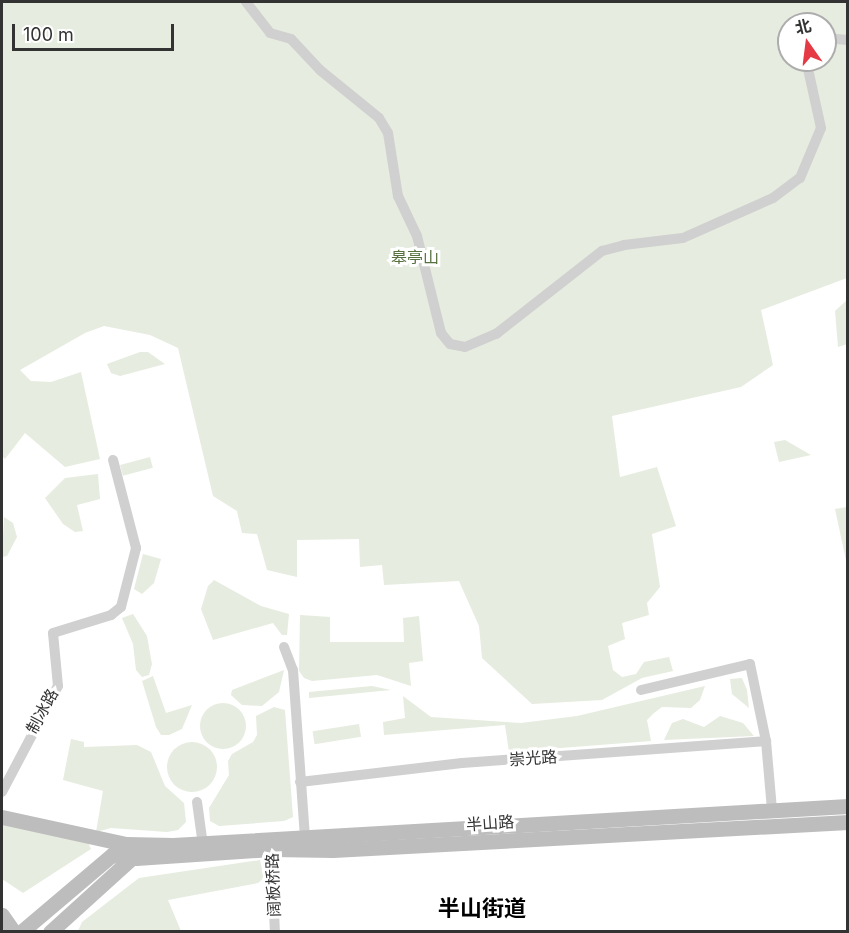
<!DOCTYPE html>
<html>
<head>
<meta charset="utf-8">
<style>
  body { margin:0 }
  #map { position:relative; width:849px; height:933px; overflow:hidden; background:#fff; font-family:Inter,"Noto Sans SC",sans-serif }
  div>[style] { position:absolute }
  .green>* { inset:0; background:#e6ecdf; transform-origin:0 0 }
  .round { border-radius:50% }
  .minor>* { height:10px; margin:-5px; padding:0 5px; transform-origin:5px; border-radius:5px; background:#d0d0d0 }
  .secondary>* { height:15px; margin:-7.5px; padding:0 7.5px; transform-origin:7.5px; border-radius:7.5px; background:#bdbdbd }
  span { translate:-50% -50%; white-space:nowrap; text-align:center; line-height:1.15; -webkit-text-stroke:6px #fff; paint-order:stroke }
  .park-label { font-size:16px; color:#56703f }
  .street-label { font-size:16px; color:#333 }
  .district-label { font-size:22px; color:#000; font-weight:700 }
  .frame { position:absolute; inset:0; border:3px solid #333; pointer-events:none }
  .north { position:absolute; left:777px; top:12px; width:60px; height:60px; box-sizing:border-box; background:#fff; border:2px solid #adadad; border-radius:50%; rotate:346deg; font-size:16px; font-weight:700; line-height:24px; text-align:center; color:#333 }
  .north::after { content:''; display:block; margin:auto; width:21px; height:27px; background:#e63946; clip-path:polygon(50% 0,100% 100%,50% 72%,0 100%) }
  .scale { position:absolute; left:12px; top:24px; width:162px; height:27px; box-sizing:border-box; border:3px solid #333; border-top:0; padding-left:8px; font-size:18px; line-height:21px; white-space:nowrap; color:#333; -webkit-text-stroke:4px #fff; paint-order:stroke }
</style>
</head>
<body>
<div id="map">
  <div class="green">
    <div style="clip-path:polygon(evenodd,2px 2px,847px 2px,847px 278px,761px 310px,773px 365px,741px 387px,612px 416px,620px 477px,657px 467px,676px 526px,652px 534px,660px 587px,647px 603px,649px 615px,622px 623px,625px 639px,608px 646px,613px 670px,622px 677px,636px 674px,644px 662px,669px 657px,673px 671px,642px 678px,602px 700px,532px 704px,482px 658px,479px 626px,459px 581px,384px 585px,382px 565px,360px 567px,359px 539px,297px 540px,297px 577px,267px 570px,257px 534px,242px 533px,237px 511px,213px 496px,178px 348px,150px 335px,104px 326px,85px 333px,20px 370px,31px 381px,51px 382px,81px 372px,100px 459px,65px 467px,25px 433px,5px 459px,2px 456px,2px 2px,789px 24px,825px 24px,825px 60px,789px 60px,789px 24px)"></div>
    <div style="clip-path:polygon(847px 300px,847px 344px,838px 347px,835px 311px)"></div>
    <div style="clip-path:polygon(140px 352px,148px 352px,165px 364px,120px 376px,111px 373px,107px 364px)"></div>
    <div style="clip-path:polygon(785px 440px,811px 455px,779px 462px,774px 442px)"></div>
    <div style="left:150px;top:457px;width:11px;height:31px;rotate:75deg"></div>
    <div style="clip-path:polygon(98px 474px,100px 499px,77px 505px,83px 531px,75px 532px,63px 524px,45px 498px,65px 478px)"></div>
    <div style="clip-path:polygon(847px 507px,848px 507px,847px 565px,835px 509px)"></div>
    <div style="clip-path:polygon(4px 517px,13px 523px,17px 537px,7px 556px,2px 557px)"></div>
    <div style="clip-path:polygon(143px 554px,161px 559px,154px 583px,142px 594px,134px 589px)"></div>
    <div style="clip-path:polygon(214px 580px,261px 606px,289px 614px,287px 635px,282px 635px,273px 623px,213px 640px,201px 609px,208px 586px)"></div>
    <div style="clip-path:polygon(133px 614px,147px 636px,152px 664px,149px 675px,142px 677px,136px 670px,133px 644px,122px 618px)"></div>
    <div style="clip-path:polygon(300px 615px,330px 617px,330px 642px,404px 642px,403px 618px,419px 616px,423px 661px,409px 663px,411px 686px,377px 675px,312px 681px,304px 678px,299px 671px)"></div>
    <div style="clip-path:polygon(284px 670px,279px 692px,262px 706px,242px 705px,231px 695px,232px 690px)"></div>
    <div style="clip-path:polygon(153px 676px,166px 713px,192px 705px,182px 729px,169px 735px,161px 735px,156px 727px,142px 681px)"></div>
    <div style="clip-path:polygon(742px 678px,747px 690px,749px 708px,732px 694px,730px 679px)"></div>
    <div style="clip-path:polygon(372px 686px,391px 690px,309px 698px,309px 692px)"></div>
    <div style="clip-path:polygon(705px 686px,700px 700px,691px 708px,662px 707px,654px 713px,647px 720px,651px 741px,509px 752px,505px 725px,384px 735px,383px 722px,405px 718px,403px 696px,431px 717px,521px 723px,577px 716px)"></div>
    <div class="round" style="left:200px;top:703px;width:46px;height:46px"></div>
    <div style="clip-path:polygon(274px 707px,285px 710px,293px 817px,284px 821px,219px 826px,210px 821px,209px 808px,229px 775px,228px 761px,232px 754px,253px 742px,257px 735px,256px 716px)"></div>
    <div style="clip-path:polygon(720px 716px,743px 723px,754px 736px,664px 740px,672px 723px,683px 719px,704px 727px)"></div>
    <div style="left:359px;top:724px;width:13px;height:47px;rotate:81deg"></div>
    <div style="clip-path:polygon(71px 739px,84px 742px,84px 747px,137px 745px,151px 752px,165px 786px,184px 803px,186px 822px,178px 830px,167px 832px,111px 828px,96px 832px,103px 791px,63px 780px)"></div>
    <div class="round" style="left:167px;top:742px;width:50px;height:50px"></div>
    <div style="clip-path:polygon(2px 822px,88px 842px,91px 849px,23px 893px,2px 879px)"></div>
    <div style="clip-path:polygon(260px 860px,264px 878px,258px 883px,168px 900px,181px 931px,78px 931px,82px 922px,139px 878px)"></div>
  </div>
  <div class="minor">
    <div style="left:246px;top:2px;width:39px;rotate:52deg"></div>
    <div style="left:270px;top:33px;width:22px;rotate:16deg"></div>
    <div style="left:291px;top:39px;width:42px;rotate:46.9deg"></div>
    <div style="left:320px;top:70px;width:76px;rotate:39.1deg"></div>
    <div style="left:379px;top:118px;width:17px;rotate:59deg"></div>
    <div style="left:388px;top:133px;width:64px;rotate:81deg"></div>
    <div style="left:398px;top:196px;width:44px;rotate:64.6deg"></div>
    <div style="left:417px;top:236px;width:100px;rotate:76.1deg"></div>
    <div style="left:441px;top:333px;width:14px;rotate:51deg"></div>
    <div style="left:450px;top:344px;width:15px;rotate:11deg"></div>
    <div style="left:465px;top:347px;width:34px;rotate:-23deg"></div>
    <div style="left:496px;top:334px;width:135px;rotate:-38.1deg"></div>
    <div style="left:602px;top:251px;width:23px;rotate:-15deg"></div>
    <div style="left:624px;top:245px;width:59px;rotate:-6.8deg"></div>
    <div style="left:683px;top:238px;width:98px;rotate:-24deg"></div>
    <div style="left:773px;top:198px;width:34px;rotate:-37deg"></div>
    <div style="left:800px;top:178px;width:54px;rotate:-67.2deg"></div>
    <div style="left:821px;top:128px;width:70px;rotate:-102.4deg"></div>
    <div style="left:825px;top:38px;width:23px;rotate:5deg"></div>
    <div style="left:284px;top:647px;width:25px;rotate:69deg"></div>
    <div style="left:293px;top:670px;width:166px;rotate:85.9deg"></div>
    <div style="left:641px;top:690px;width:112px;rotate:-13.4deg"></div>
    <div style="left:750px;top:664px;width:79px;rotate:78.3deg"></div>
    <div style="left:766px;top:741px;width:68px;rotate:85deg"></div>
    <div style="left:300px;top:782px;width:163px;rotate:-6.7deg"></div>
    <div style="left:462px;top:763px;width:305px;rotate:-4.1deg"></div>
    <div style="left:2px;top:792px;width:120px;rotate:-62.2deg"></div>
    <div style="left:58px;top:686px;width:53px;rotate:-95.4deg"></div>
    <div style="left:53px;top:633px;width:61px;rotate:-17.2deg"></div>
    <div style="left:111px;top:615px;width:13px;rotate:-39deg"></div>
    <div style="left:121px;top:607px;width:61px;rotate:-75.7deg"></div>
    <div style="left:136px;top:548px;width:91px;rotate:-104.6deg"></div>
    <div style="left:197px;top:802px;width:43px;rotate:82.1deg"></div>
    <div style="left:271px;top:845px;width:87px;rotate:87.4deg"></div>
  </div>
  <div class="secondary">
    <div style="left:2px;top:817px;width:127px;rotate:12.3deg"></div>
    <div style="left:126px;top:844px;width:47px;rotate:1.2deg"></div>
    <div style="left:173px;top:845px;width:676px;rotate:-3.31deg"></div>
    <div style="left:112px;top:855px;width:24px;rotate:7deg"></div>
    <div style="left:136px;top:858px;width:136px;rotate:-3.8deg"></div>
    <div style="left:272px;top:849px;width:61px;rotate:0.9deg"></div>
    <div style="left:333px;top:850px;width:516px;rotate:-3.11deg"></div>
    <div style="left:2px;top:915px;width:21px;rotate:55deg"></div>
    <div style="left:21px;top:932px;width:128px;rotate:-40.3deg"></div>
    <div style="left:50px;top:932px;width:116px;rotate:-42.2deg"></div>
  </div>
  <div class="park-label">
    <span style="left:415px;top:257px">皋亭山</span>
  </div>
  <div class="street-label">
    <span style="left:42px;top:711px;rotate:-62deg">制冰路</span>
    <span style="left:533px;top:758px;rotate:-4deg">崇光路</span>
    <span style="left:490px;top:823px;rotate:-4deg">半山路</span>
    <span style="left:273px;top:885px;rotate:-92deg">阔板桥路</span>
  </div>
  <div class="district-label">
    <span style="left:482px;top:909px">半山街道</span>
  </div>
  <div class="frame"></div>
  <div class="north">北</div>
  <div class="scale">100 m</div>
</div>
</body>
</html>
